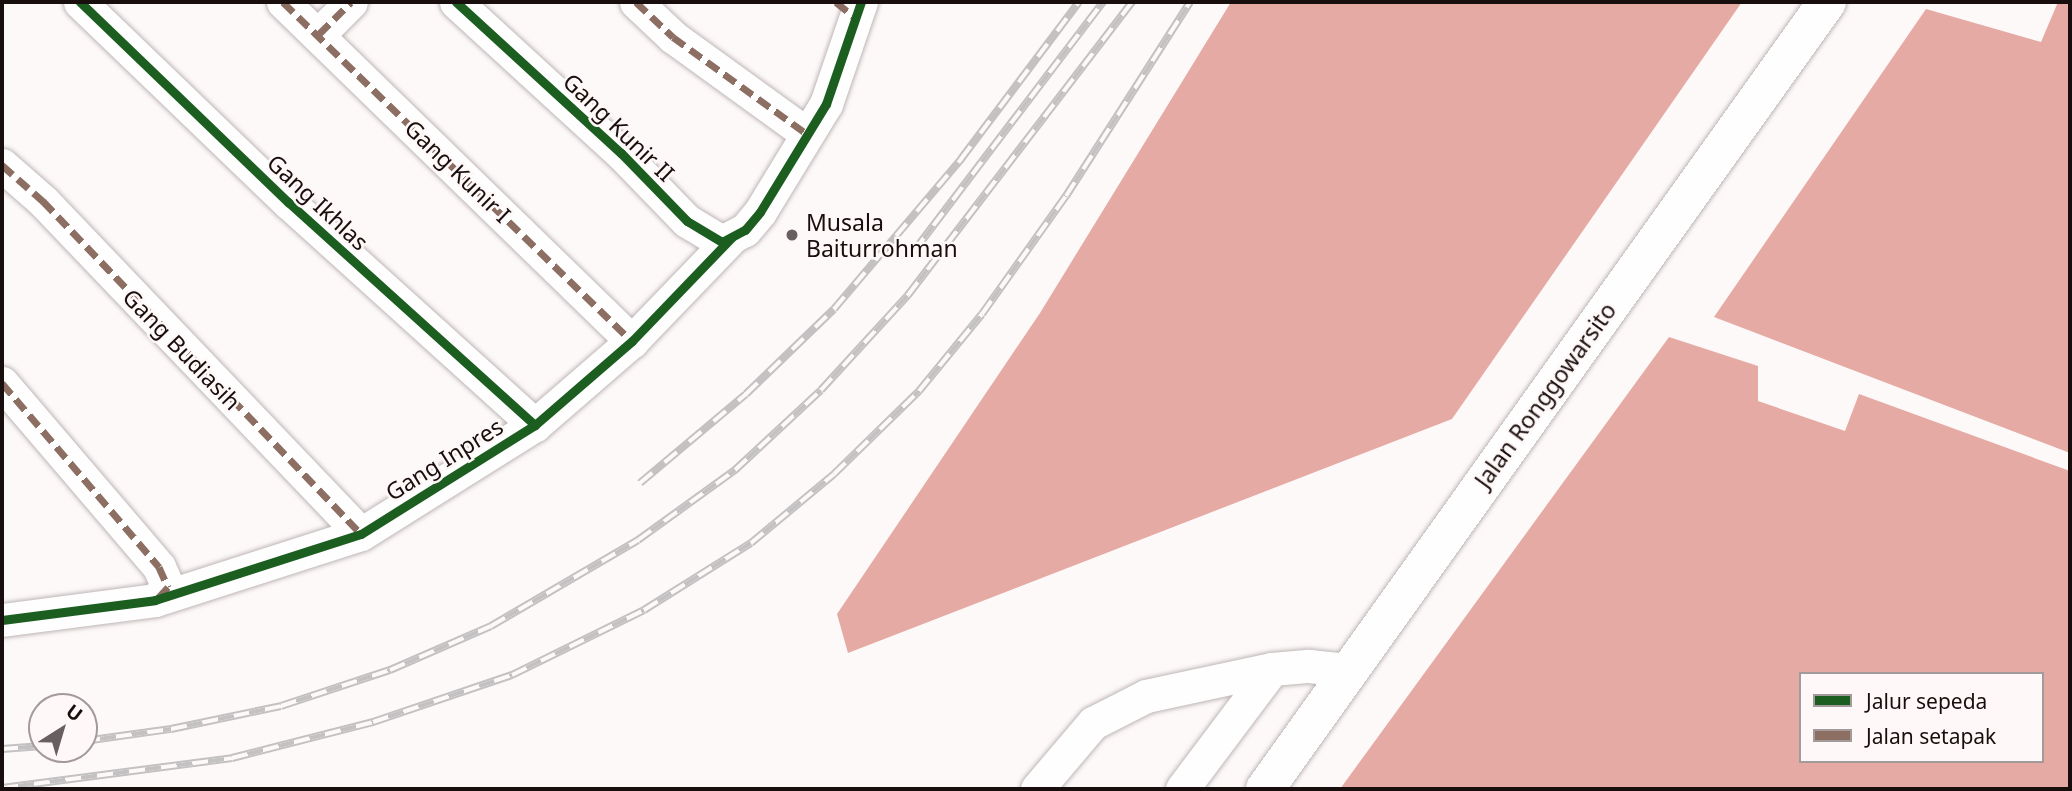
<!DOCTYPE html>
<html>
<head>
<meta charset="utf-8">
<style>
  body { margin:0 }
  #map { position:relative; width:2072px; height:791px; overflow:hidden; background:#fef9f9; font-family:"Noto Sans",sans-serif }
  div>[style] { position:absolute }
  .water>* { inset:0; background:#e6aaa4 }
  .roads { filter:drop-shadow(0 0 2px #beb6b6) drop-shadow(0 0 2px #beb6b6) }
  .street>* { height:33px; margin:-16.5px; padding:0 16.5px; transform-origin:16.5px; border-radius:16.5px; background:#fffefe }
  .primary>* { height:38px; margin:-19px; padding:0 19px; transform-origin:19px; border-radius:19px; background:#fffefe }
  .rail>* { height:8px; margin-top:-4px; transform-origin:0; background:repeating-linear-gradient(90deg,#fff8f8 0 16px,#c3c1c1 0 32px); box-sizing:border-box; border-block:2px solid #c3c1c1 }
  .quiet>* { height:7px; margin-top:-3.5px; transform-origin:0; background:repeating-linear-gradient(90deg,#8d6e63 0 14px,transparent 0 21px) }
  .cycleway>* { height:9px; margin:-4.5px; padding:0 4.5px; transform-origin:4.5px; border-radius:4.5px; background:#1b5e20 }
  .dots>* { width:19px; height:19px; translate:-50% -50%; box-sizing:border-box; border:4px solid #fff8f8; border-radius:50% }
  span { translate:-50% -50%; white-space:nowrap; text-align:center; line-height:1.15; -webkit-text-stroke:5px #fff8f8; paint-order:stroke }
  .street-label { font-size:23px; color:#180e0d }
  .poi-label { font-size:23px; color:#180e0d }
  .left { translate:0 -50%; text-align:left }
  .frame { position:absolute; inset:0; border:4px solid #180e0d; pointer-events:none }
  .legend { position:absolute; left:1799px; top:672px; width:245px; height:91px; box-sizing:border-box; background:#fff8f8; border:2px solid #a39a9a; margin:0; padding:9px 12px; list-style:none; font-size:21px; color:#180e0d }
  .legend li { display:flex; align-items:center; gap:14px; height:35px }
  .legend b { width:35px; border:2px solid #a39a9a }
  .north { position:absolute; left:28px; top:693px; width:70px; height:70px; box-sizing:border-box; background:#fff8f8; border:2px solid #a39a9a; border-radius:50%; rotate:37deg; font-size:19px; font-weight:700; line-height:28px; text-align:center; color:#180e0d }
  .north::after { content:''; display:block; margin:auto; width:24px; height:32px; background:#686060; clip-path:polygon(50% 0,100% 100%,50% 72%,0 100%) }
</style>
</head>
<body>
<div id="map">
  <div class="water">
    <div style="clip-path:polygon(1231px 2px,1742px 2px,1452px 419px,848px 653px,837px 614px,1040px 313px)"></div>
    <div style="clip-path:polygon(2058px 2px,2070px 2px,2070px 453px,1714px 317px,1926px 9px,2041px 42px)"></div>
    <div style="clip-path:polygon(evenodd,1669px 337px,1758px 366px,1758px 401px,1845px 431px,1859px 394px,2070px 471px,2070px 789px,1340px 789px,1669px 337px,1801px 674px,2042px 674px,2042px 761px,1801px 761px,1801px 674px)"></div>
  </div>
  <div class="roads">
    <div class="street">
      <div style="left:80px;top:2px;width:289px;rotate:43.9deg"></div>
      <div style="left:288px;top:202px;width:333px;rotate:42.1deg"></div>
      <div style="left:283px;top:2px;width:487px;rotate:44.2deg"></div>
      <div style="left:456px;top:2px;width:224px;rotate:42.5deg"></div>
      <div style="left:621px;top:153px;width:95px;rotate:45.9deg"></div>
      <div style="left:687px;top:221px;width:41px;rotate:31deg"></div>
      <div style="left:722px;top:242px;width:26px;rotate:-28deg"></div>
      <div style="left:745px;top:230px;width:23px;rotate:-50deg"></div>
      <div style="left:760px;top:212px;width:127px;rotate:-58.6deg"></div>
      <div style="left:826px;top:104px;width:108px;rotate:-71.1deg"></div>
      <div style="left:636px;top:2px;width:51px;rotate:43.4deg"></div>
      <div style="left:673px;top:37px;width:165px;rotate:35.9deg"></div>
      <div style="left:319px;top:34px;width:45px;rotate:-45deg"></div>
      <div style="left:2px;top:165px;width:55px;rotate:41.3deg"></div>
      <div style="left:43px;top:201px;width:460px;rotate:46.3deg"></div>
      <div style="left:2px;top:383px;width:242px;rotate:49.5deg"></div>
      <div style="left:159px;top:567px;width:22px;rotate:66deg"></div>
      <div style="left:168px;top:587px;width:18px;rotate:135deg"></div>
      <div style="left:2px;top:620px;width:154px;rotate:-7.4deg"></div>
      <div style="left:155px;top:600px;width:216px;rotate:-17.8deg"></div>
      <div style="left:361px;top:534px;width:205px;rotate:-32.1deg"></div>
      <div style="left:535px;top:425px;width:128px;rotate:-40.9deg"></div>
      <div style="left:632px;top:341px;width:144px;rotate:-46.1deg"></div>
      <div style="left:1037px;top:789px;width:87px;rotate:-49.7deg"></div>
      <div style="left:1093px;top:723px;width:59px;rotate:-27deg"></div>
      <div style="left:1146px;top:696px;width:129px;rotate:-12.1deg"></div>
      <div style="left:1272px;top:669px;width:37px;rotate:-5deg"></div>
      <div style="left:1309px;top:666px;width:38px;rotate:6deg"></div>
      <div style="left:1182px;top:789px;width:150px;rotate:-53.1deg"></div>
    </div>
    <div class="primary">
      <div style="left:1265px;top:789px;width:967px;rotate:-54.47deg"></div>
    </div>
  </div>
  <div class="rail">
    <div style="left:914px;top:251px;width:313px;rotate:-52.8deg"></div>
    <div style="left:640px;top:483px;width:138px;rotate:-40deg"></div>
    <div style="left:746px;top:394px;width:122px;rotate:-44deg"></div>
    <div style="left:834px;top:309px;width:197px;rotate:-49.7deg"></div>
    <div style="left:961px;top:159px;width:196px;rotate:-53.1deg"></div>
    <div style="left:84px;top:741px;width:88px;rotate:-7.9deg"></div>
    <div style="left:171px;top:729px;width:112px;rotate:-11.8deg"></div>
    <div style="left:281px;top:706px;width:115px;rotate:-18.3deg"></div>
    <div style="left:390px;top:670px;width:110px;rotate:-23.5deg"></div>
    <div style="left:491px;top:626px;width:170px;rotate:-30.3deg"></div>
    <div style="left:638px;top:540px;width:120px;rotate:-35.8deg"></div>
    <div style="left:735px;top:470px;width:117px;rotate:-42.9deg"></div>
    <div style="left:821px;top:390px;width:129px;rotate:-47.5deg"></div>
    <div style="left:908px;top:295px;width:369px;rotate:-52.6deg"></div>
    <div style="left:2px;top:749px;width:40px;rotate:-4.3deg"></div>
    <div style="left:2px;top:788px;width:232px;rotate:-7.4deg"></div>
    <div style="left:232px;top:758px;width:146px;rotate:-14.3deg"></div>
    <div style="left:373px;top:722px;width:147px;rotate:-18.7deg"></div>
    <div style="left:512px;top:675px;width:147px;rotate:-26.2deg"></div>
    <div style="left:644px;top:610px;width:126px;rotate:-32.1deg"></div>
    <div style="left:751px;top:543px;width:108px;rotate:-39.7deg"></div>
    <div style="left:834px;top:474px;width:119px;rotate:-44.3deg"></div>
    <div style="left:919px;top:391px;width:99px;rotate:-50.7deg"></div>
    <div style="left:982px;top:314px;width:145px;rotate:-54.6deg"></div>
    <div style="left:1066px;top:196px;width:230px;rotate:-57.4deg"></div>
  </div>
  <div class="quiet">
    <div style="left:283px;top:2px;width:487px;rotate:44.2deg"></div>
    <div style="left:636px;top:2px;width:51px;rotate:43.4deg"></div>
    <div style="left:673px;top:37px;width:165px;rotate:35.9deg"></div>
    <div style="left:836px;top:2px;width:26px;rotate:39deg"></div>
    <div style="left:319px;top:34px;width:45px;rotate:-45deg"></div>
    <div style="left:2px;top:165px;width:55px;rotate:41.3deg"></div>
    <div style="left:43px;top:201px;width:460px;rotate:46.3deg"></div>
    <div style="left:2px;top:383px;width:242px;rotate:49.5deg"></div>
    <div style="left:159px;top:567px;width:22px;rotate:66deg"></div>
    <div style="left:168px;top:587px;width:15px;rotate:132deg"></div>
  </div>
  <div class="cycleway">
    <div style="left:80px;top:2px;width:289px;rotate:43.9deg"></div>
    <div style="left:288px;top:202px;width:333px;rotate:42.1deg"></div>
    <div style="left:456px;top:2px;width:224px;rotate:42.5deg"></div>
    <div style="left:621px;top:153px;width:95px;rotate:45.9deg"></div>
    <div style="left:687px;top:221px;width:41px;rotate:31deg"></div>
    <div style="left:722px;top:242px;width:26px;rotate:-28deg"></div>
    <div style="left:745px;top:230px;width:23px;rotate:-50deg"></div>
    <div style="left:760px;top:212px;width:127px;rotate:-58.6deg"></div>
    <div style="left:826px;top:104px;width:108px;rotate:-71.1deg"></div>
    <div style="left:2px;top:620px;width:154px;rotate:-7.4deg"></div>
    <div style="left:155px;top:600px;width:216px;rotate:-17.8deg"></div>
    <div style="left:361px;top:534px;width:205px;rotate:-32.1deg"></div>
    <div style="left:535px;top:425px;width:128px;rotate:-40.9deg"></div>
    <div style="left:632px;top:341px;width:144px;rotate:-46.1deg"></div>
  </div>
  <div class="dots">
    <div style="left:792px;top:235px;background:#686060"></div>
  </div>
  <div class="street-label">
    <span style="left:619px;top:127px;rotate:44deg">Gang Kunir II</span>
    <span style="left:458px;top:171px;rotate:44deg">Gang Kunir I</span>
    <span style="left:318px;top:202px;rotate:43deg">Gang Ikhlas</span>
    <span style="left:182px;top:349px;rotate:46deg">Gang Budiasih</span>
    <span style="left:1545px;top:395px;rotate:-54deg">Jalan Ronggowarsito</span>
    <span style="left:444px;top:459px;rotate:-32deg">Gang Inpres</span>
  </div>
  <div class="poi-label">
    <span class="left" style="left:806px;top:235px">Musala<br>Baiturrohman</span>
  </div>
  <div class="frame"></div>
  <ul class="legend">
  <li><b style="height:9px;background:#1b5e20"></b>Jalur sepeda</li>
  <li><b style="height:9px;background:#8d6e63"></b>Jalan setapak</li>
  </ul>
  <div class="north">U</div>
</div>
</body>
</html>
